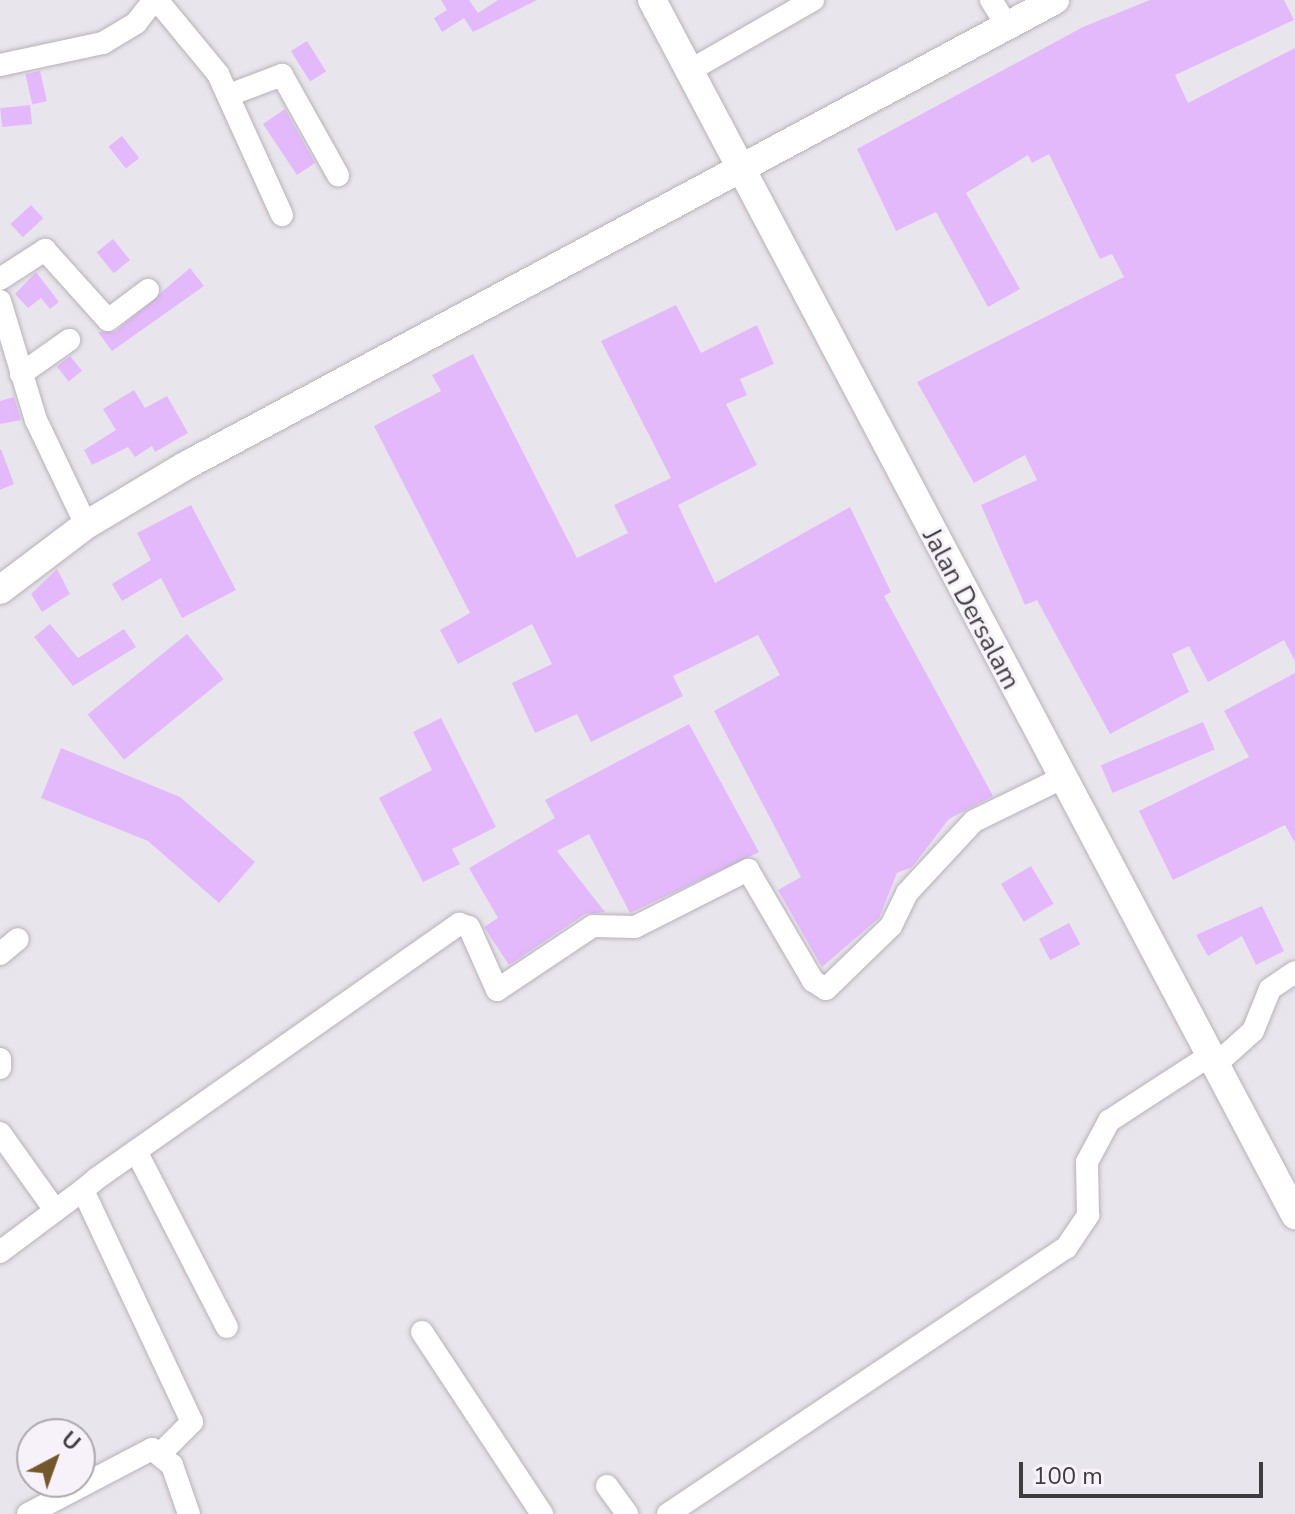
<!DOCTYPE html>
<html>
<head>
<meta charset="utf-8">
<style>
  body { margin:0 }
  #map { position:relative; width:1295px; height:1514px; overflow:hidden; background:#e9e5ec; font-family:"Nunito Sans",sans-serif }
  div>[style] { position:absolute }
  .building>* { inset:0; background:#e4b9fc; transform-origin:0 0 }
  .roads { filter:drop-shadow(0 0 2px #b7b2b9) drop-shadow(0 0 2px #b7b2b9) }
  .minor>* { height:22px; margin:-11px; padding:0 11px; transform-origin:11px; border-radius:11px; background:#fff }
  .major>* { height:28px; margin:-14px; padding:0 14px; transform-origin:14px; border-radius:14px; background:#fff }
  span { translate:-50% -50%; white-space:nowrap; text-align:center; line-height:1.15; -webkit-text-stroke:6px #f7f2fa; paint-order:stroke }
  .street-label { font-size:26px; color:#3e3c3f }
  .north { position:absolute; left:16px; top:1418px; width:80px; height:80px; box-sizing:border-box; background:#f7f2fa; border:2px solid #ada9af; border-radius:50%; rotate:41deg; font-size:22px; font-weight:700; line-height:32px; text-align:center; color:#3e3c3f }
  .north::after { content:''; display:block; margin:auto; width:28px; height:36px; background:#75572c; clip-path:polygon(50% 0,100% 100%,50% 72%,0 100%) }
  .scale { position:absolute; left:1019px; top:1462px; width:244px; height:36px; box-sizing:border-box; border:4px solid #3e3c3f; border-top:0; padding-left:10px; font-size:24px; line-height:28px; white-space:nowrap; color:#3e3c3f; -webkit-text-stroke:6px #f7f2fa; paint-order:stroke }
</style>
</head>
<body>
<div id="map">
  <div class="building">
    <div style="clip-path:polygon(441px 0,469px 0,478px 13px,498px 0,537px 0,473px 32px,464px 18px,442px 32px,434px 18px,447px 10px)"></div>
    <div style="clip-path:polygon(1150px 0,1284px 0,1294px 20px,1175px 75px,1188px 103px,1295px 48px,1295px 661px,1284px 640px,1208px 682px,1189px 646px,1172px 654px,1189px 692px,1110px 734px,1037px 600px,1025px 605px,981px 505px,1037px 480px,1025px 455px,974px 483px,917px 382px,1124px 277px,1112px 254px,1100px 259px,1049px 154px,1032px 163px,1028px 155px,966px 193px,1020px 289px,988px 307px,936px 212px,896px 231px,857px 149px,1083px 27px)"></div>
    <div style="left:307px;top:41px;width:36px;height:19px;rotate:58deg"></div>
    <div style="left:40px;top:71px;width:31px;height:15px;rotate:77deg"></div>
    <div style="left:30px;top:105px;width:19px;height:30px;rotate:84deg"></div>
    <div style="clip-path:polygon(285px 109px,315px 163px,297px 175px,263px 124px)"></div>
    <div style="left:122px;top:136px;width:28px;height:17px;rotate:52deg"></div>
    <div style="left:31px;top:205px;width:18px;height:28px;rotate:47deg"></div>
    <div style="left:113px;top:239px;width:27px;height:21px;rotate:51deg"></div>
    <div style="clip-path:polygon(190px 268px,204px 286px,112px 351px,98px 332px,116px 331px)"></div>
    <div style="clip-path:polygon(36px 272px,59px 302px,50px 309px,41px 298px,28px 308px,15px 294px)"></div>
    <div style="clip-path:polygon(676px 305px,701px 353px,757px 325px,774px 364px,740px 379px,747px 395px,726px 404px,757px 465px,678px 505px,715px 583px,850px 507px,891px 592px,884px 596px,993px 796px,949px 819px,912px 867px,897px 873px,879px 918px,822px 967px,778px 890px,801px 877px,714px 711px,780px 675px,758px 635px,673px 676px,683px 696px,591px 742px,577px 714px,535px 733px,512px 683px,552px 664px,532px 624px,458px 664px,440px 630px,470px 613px,374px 426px,441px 391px,432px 375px,473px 354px,577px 558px,628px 533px,614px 505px,671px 478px,601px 341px)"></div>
    <div style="left:70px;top:356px;width:19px;height:17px;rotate:51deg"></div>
    <div style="clip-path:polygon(134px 390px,145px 408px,167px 396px,188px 433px,155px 452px,152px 446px,135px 457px,128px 447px,92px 465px,84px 450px,116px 430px,103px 409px)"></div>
    <div style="clip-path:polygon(14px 397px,21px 420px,0 424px,0 401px)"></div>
    <div style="clip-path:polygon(1px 449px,14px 484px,0 490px,0 450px)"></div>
    <div style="clip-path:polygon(191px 505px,236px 590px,182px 618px,161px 578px,122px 601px,112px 584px,151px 560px,137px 533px)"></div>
    <div style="clip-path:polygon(57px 569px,70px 594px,42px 612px,31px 594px)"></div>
    <div style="clip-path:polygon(50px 624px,78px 658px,124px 629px,136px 647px,73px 686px,34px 637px)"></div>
    <div style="left:187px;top:634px;width:58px;height:128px;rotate:51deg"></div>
    <div style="clip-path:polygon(1295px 673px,1295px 843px,1285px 825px,1173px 880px,1139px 811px,1249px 757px,1224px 711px)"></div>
    <div style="clip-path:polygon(441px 718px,496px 827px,452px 849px,460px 864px,423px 882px,379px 798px,432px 770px,413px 732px)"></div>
    <div style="left:1203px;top:722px;width:30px;height:111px;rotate:67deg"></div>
    <div style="clip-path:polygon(689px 724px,759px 852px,630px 913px,589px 834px,557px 851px,605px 912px,585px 914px,509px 965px,484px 927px,498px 918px,469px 868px,555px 818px,545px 800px)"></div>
    <div style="clip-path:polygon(61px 748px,180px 797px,255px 862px,219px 903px,148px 841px,41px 798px)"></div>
    <div style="left:1031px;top:866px;width:44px;height:35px;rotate:59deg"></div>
    <div style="clip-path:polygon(1262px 906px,1284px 951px,1256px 965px,1242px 936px,1208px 956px,1196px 935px)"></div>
    <div style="left:1069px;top:923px;width:24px;height:34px;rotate:62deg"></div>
  </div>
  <div class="roads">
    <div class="minor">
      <div style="left:157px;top:0;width:96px;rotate:50.5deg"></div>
      <div style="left:218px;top:74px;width:155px;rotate:65.6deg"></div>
      <div style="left:991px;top:0;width:31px;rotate:58deg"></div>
      <div style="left:0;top:65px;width:105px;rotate:-12.1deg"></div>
      <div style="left:103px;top:43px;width:39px;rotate:-31deg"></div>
      <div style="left:136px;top:23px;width:29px;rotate:-52deg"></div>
      <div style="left:689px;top:71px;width:143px;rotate:-29.8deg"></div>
      <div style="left:229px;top:95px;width:57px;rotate:-20.7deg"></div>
      <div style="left:282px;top:75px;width:115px;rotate:60.8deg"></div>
      <div style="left:0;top:279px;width:54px;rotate:-32.8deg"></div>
      <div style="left:45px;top:250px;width:94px;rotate:48deg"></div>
      <div style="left:108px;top:320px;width:50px;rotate:-36.9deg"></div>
      <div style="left:0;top:301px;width:124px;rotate:73.2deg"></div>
      <div style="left:36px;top:420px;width:116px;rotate:64.5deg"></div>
      <div style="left:21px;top:374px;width:59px;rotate:-35.3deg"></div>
      <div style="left:0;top:954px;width:23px;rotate:-40deg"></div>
      <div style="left:0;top:1059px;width:9px;rotate:90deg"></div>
      <div style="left:1214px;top:1066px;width:52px;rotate:-41.9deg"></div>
      <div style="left:1253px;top:1031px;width:45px;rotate:-68deg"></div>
      <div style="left:1270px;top:989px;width:30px;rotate:-34deg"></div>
      <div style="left:0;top:1133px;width:95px;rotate:54.5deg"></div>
      <div style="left:136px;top:1151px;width:198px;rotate:62.7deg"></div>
      <div style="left:0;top:1252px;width:104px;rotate:-36.8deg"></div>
      <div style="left:422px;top:1332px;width:218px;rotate:56.6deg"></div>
      <div style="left:163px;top:1451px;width:41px;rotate:-45deg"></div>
      <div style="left:192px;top:1422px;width:256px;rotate:-115.2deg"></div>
      <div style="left:83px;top:1190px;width:17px;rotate:-40deg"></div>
      <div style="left:96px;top:1179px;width:444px;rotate:-35.1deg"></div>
      <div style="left:459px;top:924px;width:10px;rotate:17deg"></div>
      <div style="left:469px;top:927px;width:69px;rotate:66deg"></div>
      <div style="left:497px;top:990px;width:115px;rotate:-33.7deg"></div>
      <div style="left:593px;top:926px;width:42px;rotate:1.4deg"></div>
      <div style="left:635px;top:927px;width:127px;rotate:-26.8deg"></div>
      <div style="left:748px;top:870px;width:129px;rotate:59.6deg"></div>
      <div style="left:813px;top:981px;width:15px;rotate:32deg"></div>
      <div style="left:826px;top:989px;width:91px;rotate:-44.1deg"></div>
      <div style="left:891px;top:926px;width:37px;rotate:-64deg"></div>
      <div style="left:907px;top:893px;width:98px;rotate:-47.1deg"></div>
      <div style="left:974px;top:821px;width:96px;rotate:-26deg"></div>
      <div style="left:607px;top:1486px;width:34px;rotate:54deg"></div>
      <div style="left:28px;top:1514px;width:140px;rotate:-27.7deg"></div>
      <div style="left:152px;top:1449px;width:26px;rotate:39deg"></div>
      <div style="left:172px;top:1465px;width:52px;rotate:70.9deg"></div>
      <div style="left:668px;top:1514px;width:479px;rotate:-33.8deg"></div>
      <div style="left:1066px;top:1248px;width:40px;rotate:-56deg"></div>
      <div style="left:1088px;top:1215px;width:53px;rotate:-91.1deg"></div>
      <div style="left:1087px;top:1162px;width:47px;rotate:-61.8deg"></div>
      <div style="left:1109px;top:1121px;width:119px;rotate:-33deg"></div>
    </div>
    <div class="major">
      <div style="left:652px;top:0;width:1375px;rotate:62.11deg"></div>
      <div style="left:0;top:590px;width:108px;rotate:-37.1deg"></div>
      <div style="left:86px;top:525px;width:115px;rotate:-30.8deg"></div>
      <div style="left:185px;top:466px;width:987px;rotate:-28.17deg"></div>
    </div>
  </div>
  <div class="street-label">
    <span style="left:971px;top:609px;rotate:62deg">Jalan Dersalam</span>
  </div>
  <div class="north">U</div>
  <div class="scale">100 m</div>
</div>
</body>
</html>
